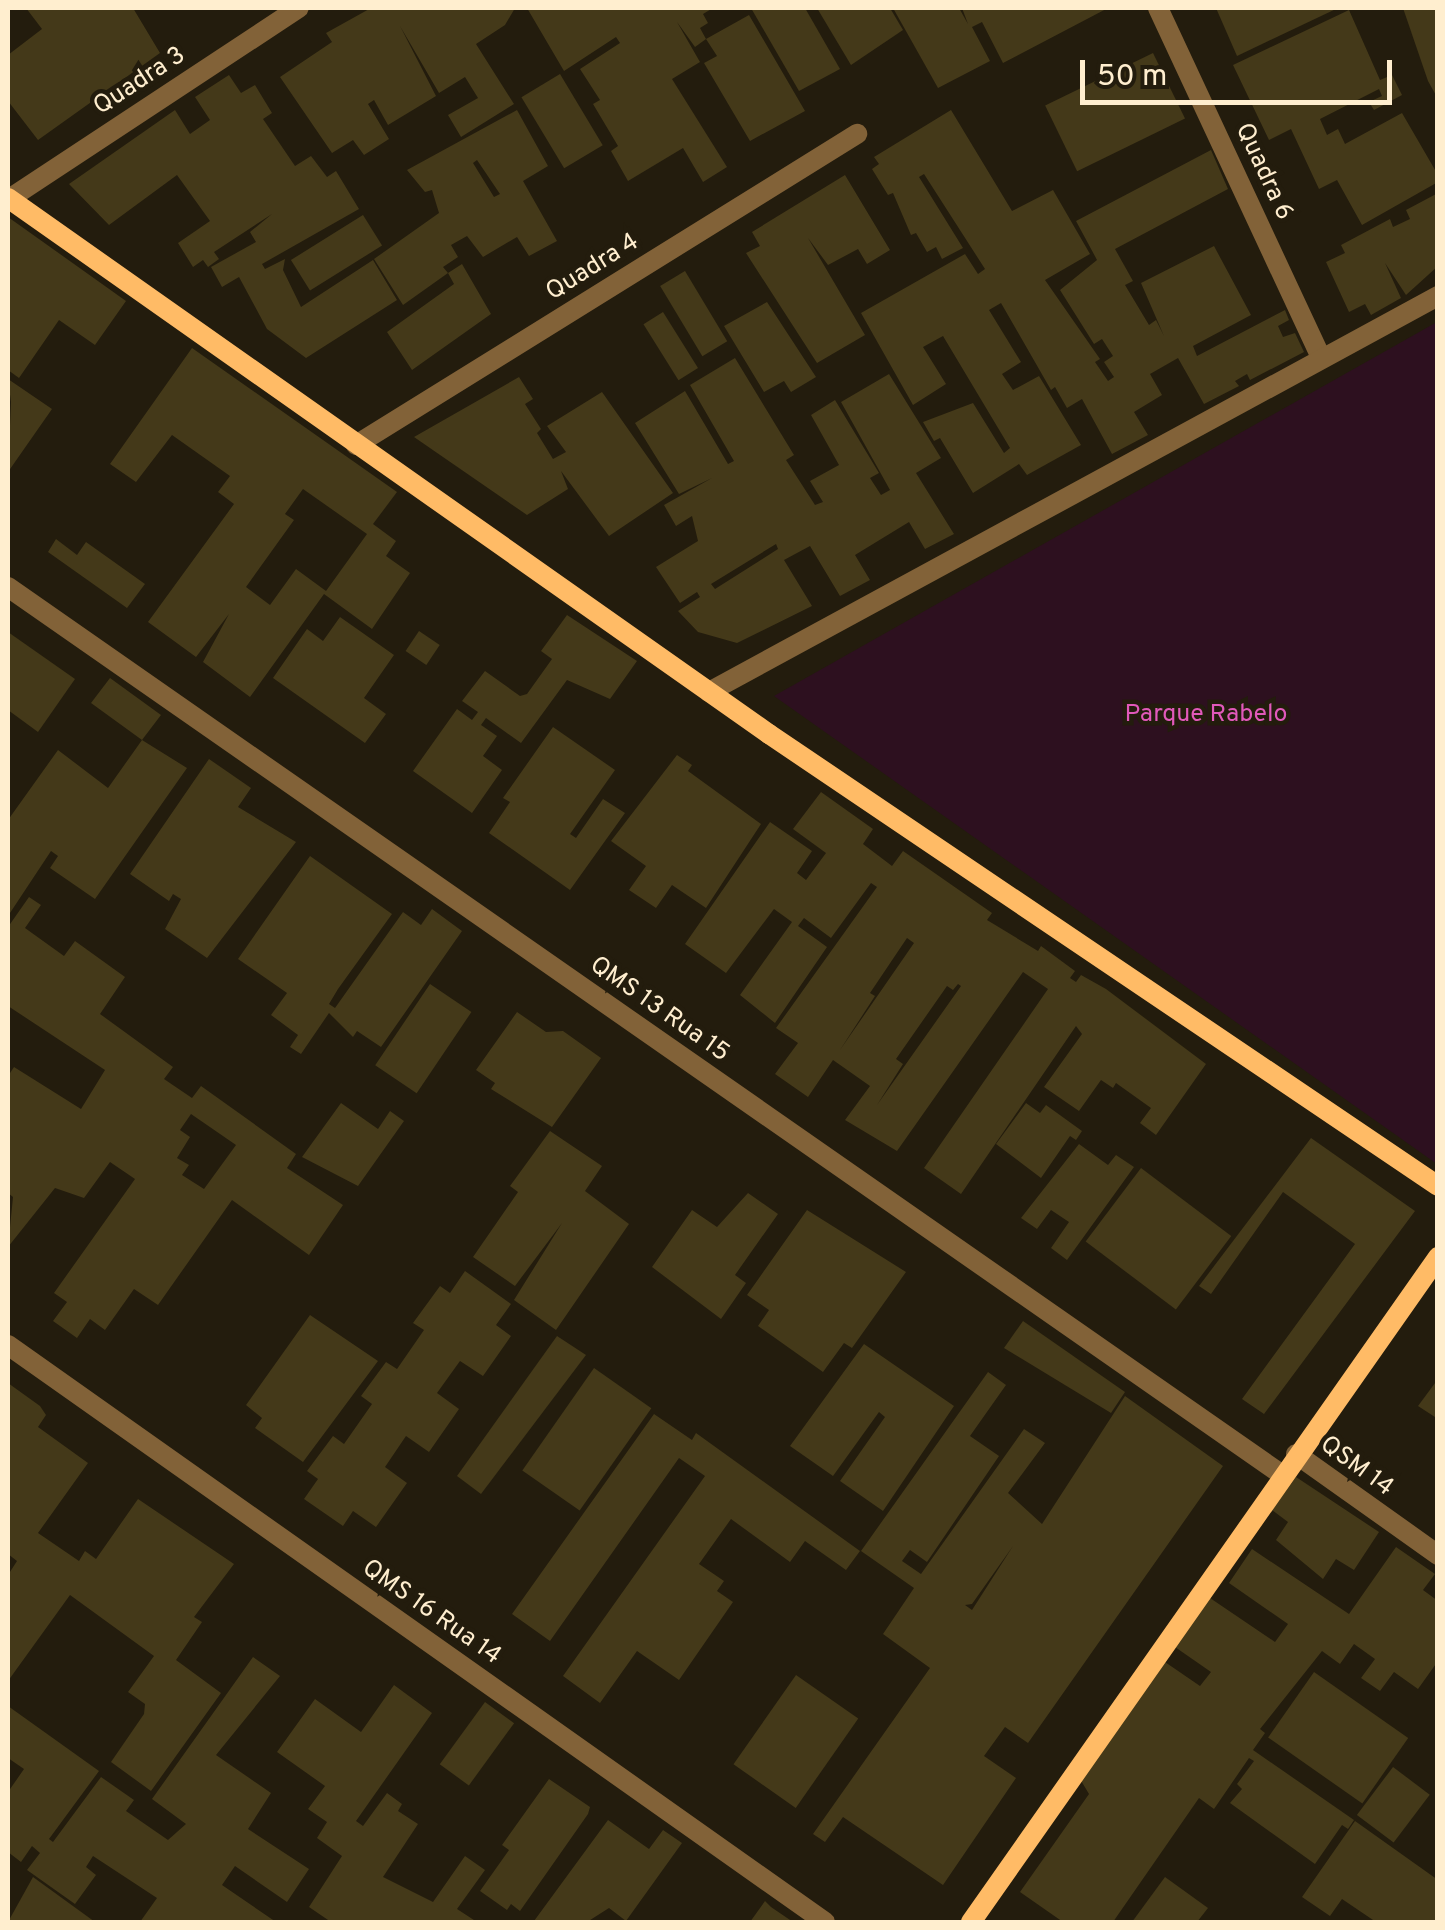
<!DOCTYPE html>
<html>
<head>
<meta charset="utf-8">
<style>
  body { margin:0 }
  #map { position:relative; width:1445px; height:1930px; overflow:hidden; background:#231c0d; font-family:Overpass,sans-serif }
  div>[style] { position:absolute }
  .green>* { inset:0; background:#2d101f }
  .building>* { inset:0; background:#443919; transform-origin:0 0 }
  .street>* { height:20px; margin:-10px; padding:0 10px; transform-origin:10px; border-radius:10px; background:#826238 }
  .secondary>* { height:20px; margin:-10px; padding:0 10px; transform-origin:10px; border-radius:10px; background:#fb6 }
  span { translate:-50% -50%; white-space:nowrap; text-align:center; line-height:1.15; -webkit-text-stroke:9px #231c0d; paint-order:stroke }
  .street-label { font-size:25px; color:#ffeecf }
  .park-label { font-size:25px; color:#e159ba }
  .frame { position:absolute; inset:0; border:10px solid #ffeecf; pointer-events:none }
  .scale { position:absolute; left:1080px; top:60px; width:312px; height:45px; box-sizing:border-box; border:5px solid #ffeecf; border-top:0; padding-left:12px; font-size:30px; line-height:35px; white-space:nowrap; color:#ffeecf; -webkit-text-stroke:8px #231c0d; paint-order:stroke }
</style>
</head>
<body>
<div id="map">
  <div class="green">
    <div style="clip-path:polygon(1437px 322px,1437px 1164px,774px 696px)"></div>
  </div>
  <div class="building">
    <div style="clip-path:polygon(26px 8px,133px 8px,160px 53px,38px 140px,8px 101px,8px 55px,42px 29px)"></div>
    <div style="clip-path:polygon(371px 8px,515px 8px,505px 25px,476px 44px,514px 104px,461px 137px,448px 115px,478px 98px,465px 77px,439px 93px,400px 26px,436px 96px,388px 125px,374px 100px,368px 104px,389px 139px,364px 155px,353px 140px,332px 153px,280px 77px,332px 42px,326px 33px)"></div>
    <div style="clip-path:polygon(527px 8px,713px 8px,703px 14px,708px 23px,700px 28px,706px 39px,695px 47px,677px 22px,700px 62px,672px 79px,727px 167px,703px 182px,683px 148px,628px 181px,611px 151px,618px 146px,593px 104px,600px 100px,580px 69px,620px 43px,616px 37px,564px 71px)"></div>
    <div style="clip-path:polygon(751px 8px,805px 8px,840px 69px,799px 91px)"></div>
    <div style="clip-path:polygon(817px 8px,890px 8px,903px 30px,851px 65px)"></div>
    <div style="clip-path:polygon(893px 8px,959px 8px,968px 24px,962px 8px,1108px 8px,1003px 63px,982px 22px,972px 27px,990px 61px,938px 88px)"></div>
    <div style="clip-path:polygon(1216px 8px,1338px 8px,1237px 56px)"></div>
    <div style="clip-path:polygon(1403px 8px,1438px 8px,1438px 99px,1428px 81px)"></div>
    <div style="clip-path:polygon(1349px 10px,1380px 80px,1392px 75px,1402px 95px,1374px 110px,1369px 102px,1382px 96px,1379px 89px,1320px 119px,1327px 135px,1338px 129px,1345px 144px,1402px 113px,1438px 175px,1438px 182px,1362px 225px,1337px 180px,1319px 189px,1291px 129px,1269px 140px,1233px 65px)"></div>
    <div style="clip-path:polygon(749px 15px,805px 111px,750px 141px,704px 63px,717px 56px,706px 39px)"></div>
    <div style="left:1153px;top:53px;width:73px;height:120px;rotate:64deg"></div>
    <div style="left:560px;top:74px;width:83px;height:45px;rotate:59deg"></div>
    <div style="clip-path:polygon(229px 75px,241px 93px,255px 85px,272px 113px,263px 119px,295px 166px,311px 156px,327px 177px,336px 171px,359px 209px,262px 264px,265px 269px,285px 259px,283px 270px,301px 307px,373px 260px,397px 300px,306px 358px,267px 329px,239px 277px,222px 287px,211px 267px,256px 242px,250px 232px,272px 214px,214px 252px,219px 259px,208px 267px,203px 260px,193px 267px,178px 243px,210px 221px,177px 175px,109px 225px,69px 184px,175px 110px,190px 134px,210px 120px,195px 97px)"></div>
    <div style="clip-path:polygon(evenodd,517px 110px,548px 166px,523px 181px,557px 241px,529px 256px,517px 237px,483px 257px,467px 236px,451px 245px,458px 257px,443px 267px,448px 273px,403px 305px,374px 259px,439px 213px,432px 190px,425px 192px,407px 170px,517px 110px,477px 160px,500px 194px,494px 197px,473px 163px,477px 160px)"></div>
    <div style="clip-path:polygon(951px 110px,1012px 211px,1053px 190px,1090px 254px,1045px 280px,1100px 359px,1095px 362px,1108px 381px,1114px 377px,1104px 362px,1113px 356px,1102px 339px,1094px 344px,1060px 290px,1097px 260px,1076px 221px,1211px 150px,1228px 189px,1115px 249px,1133px 281px,1125px 285px,1149px 325px,1156px 320px,1164px 336px,1141px 283px,1214px 246px,1251px 315px,1193px 346px,1197px 356px,1285px 310px,1289px 320px,1278px 326px,1283px 337px,1295px 333px,1304px 352px,1250px 380px,1247px 374px,1235px 381px,1239px 386px,1204px 404px,1178px 358px,1150px 374px,1162px 395px,1134px 412px,1148px 435px,1112px 454px,1082px 399px,1067px 408px,1055px 387px,1051px 390px,1001px 303px,989px 310px,1021px 362px,1002px 374px,1013px 390px,1039px 376px,1081px 445px,1027px 475px,1019px 464px,973px 493px,940px 438px,934px 441px,923px 422px,973px 403px,1004px 453px,1010px 448px,943px 336px,923px 347px,946px 384px,913px 405px,861px 313px,965px 254px,978px 274px,985px 269px,924px 174px,919px 177px,963px 248px,942px 259px,936px 247px,927px 252px,916px 233px,911px 235px,893px 193px,888px 195px,872px 169px,879px 164px,874px 157px)"></div>
    <div style="clip-path:polygon(845px 175px,890px 250px,867px 264px,858px 249px,828px 265px,808px 238px,865px 335px,817px 363px,746px 253px,760px 246px,752px 232px)"></div>
    <div style="clip-path:polygon(1438px 193px,1438px 266px,1406px 295px,1385px 263px,1401px 298px,1371px 315px,1365px 304px,1349px 312px,1326px 262px,1345px 253px,1341px 245px,1390px 219px,1393px 227px,1410px 219px,1406px 210px)"></div>
    <div style="left:363px;top:215px;width:36px;height:85px;rotate:58deg"></div>
    <div style="clip-path:polygon(8px 217px,126px 301px,95px 345px,59px 320px,19px 378px,8px 370px)"></div>
    <div style="clip-path:polygon(462px 264px,491px 314px,412px 370px,387px 332px,454px 284px,448px 273px)"></div>
    <div style="left:685px;top:271px;width:82px;height:29px;rotate:59deg"></div>
    <div style="clip-path:polygon(767px 302px,816px 377px,791px 392px,784px 381px,764px 392px,724px 326px)"></div>
    <div style="left:663px;top:312px;width:66px;height:23px;rotate:58deg"></div>
    <div style="clip-path:polygon(evenodd,192px 348px,397px 492px,373px 524px,396px 541px,386px 556px,410px 573px,372px 629px,324px 594px,250px 697px,203px 662px,229px 614px,196px 657px,148px 622px,234px 504px,218px 492px,230px 476px,172px 435px,136px 482px,110px 464px,192px 348px,303px 489px,367px 534px,326px 591px,296px 569px,270px 605px,246px 587px,294px 520px,285px 514px,303px 489px)"></div>
    <div style="clip-path:polygon(evenodd,735px 358px,794px 455px,786px 460px,815px 505px,823px 502px,810px 481px,839px 465px,811px 415px,835px 400px,879px 473px,870px 478px,881px 495px,890px 490px,841px 402px,889px 374px,941px 458px,916px 473px,954px 534px,925px 549px,909px 522px,855px 555px,870px 580px,840px 596px,810px 546px,784px 560px,812px 606px,737px 643px,698px 632px,678px 611px,700px 597px,697px 592px,680px 603px,656px 567px,698px 541px,692px 516px,676px 526px,664px 505px,712px 478px,679px 494px,635px 423px,685px 391px,728px 464px,734px 461px,690px 385px,735px 358px,776px 544px,778px 549px,715px 589px,711px 584px,776px 544px)"></div>
    <div style="clip-path:polygon(519px 377px,533px 399px,525px 404px,541px 429px,537px 433px,553px 459px,566px 452px,547px 426px,602px 392px,673px 493px,609px 536px,561px 471px,568px 489px,527px 515px,414px 437px)"></div>
    <div style="clip-path:polygon(8px 379px,52px 409px,8px 472px,11px 402px)"></div>
    <div style="clip-path:polygon(56px 539px,77px 555px,86px 542px,145px 584px,127px 608px,48px 552px)"></div>
    <div style="clip-path:polygon(567px 615px,637px 661px,610px 699px,567px 680px,521px 743px,486px 718px,481px 725px,497px 736px,483px 756px,502px 770px,472px 813px,413px 771px,457px 709px,472px 720px,478px 712px,462px 701px,485px 671px,520px 696px,527px 694px,552px 659px,541px 651px)"></div>
    <div style="clip-path:polygon(340px 617px,394px 655px,364px 698px,386px 714px,365px 743px,273px 678px,307px 629px,323px 641px)"></div>
    <div style="left:419px;top:631px;width:25px;height:24px;rotate:34deg"></div>
    <div style="clip-path:polygon(8px 632px,75px 679px,38px 732px,8px 710px)"></div>
    <div style="clip-path:polygon(110px 678px,161px 715px,145px 736px,142px 740px,187px 768px,95px 899px,50px 868px,58px 856px,51px 851px,8px 916px,8px 820px,58px 750px,108px 788px,142px 740px,91px 703px)"></div>
    <div style="clip-path:polygon(553px 727px,615px 770px,570px 834px,576px 838px,603px 799px,625px 813px,570px 890px,489px 833px,510px 802px,503px 798px)"></div>
    <div style="clip-path:polygon(677px 755px,692px 765px,688px 771px,761px 824px,706px 908px,672px 885px,656px 908px,629px 890px,646px 866px,611px 841px)"></div>
    <div style="clip-path:polygon(209px 759px,251px 788px,238px 807px,296px 842px,207px 958px,165px 929px,181px 899px,173px 894px,169px 901px,130px 874px)"></div>
    <div style="clip-path:polygon(evenodd,821px 792px,873px 829px,863px 844px,892px 866px,903px 851px,992px 913px,987px 920px,1038px 951px,1041px 946px,1075px 971px,1070px 978px,1076px 982px,1081px 975px,1106px 989px,1206px 1064px,1156px 1135px,1140px 1123px,1151px 1108px,1116px 1083px,1113px 1088px,1101px 1080px,1079px 1111px,1044px 1087px,1082px 1034px,1076px 1026px,961px 1194px,924px 1168px,1048px 989px,1023px 972px,897px 1151px,845px 1120px,870px 1086px,833px 1060px,808px 1097px,775px 1074px,798px 1043px,776px 1028px,877px 887px,871px 883px,831px 938px,804px 918px,798px 926px,827px 947px,775px 1023px,740px 995px,792px 922px,774px 909px,726px 973px,685px 944px,770px 822px,812px 851px,797px 873px,806px 880px,826px 853px,793px 829px,821px 792px,907px 938px,914px 943px,840px 1050px,875px 996px,870px 993px,907px 938px,821px 792px,958px 984px,961px 986px,877px 1105px,903px 1064px,896px 1059px,947px 986px,953px 990px,958px 984px)"></div>
    <div style="clip-path:polygon(310px 856px,392px 914px,338px 989px,329px 1004px,335px 1008px,403px 912px,421px 925px,432px 909px,462px 931px,381px 1047px,357px 1031px,353px 1037px,329px 1013px,301px 1054px,290px 1047px,298px 1035px,271px 1015px,287px 993px,238px 959px)"></div>
    <div style="clip-path:polygon(evenodd,29px 897px,41px 905px,25px 928px,64px 956px,75px 941px,125px 977px,100px 1014px,173px 1067px,164px 1079px,192px 1098px,201px 1086px,296px 1154px,287px 1168px,343px 1205px,309px 1255px,232px 1200px,158px 1305px,134px 1289px,105px 1330px,90px 1319px,77px 1338px,53px 1321px,67px 1302px,54px 1293px,135px 1179px,110px 1162px,84px 1198px,55px 1188px,8px 1247px,13px 1197px,8px 1193px,8px 1076px,14px 1067px,81px 1109px,105px 1070px,8px 1006px,8px 927px,29px 897px,191px 1114px,236px 1145px,204px 1189px,182px 1175px,189px 1165px,177px 1158px,190px 1137px,180px 1130px,191px 1114px)"></div>
    <div style="left:430px;top:984px;width:50px;height:98px;rotate:34deg"></div>
    <div style="clip-path:polygon(517px 1012px,546px 1032px,563px 1031px,601px 1058px,552px 1127px,491px 1089px,495px 1083px,476px 1070px)"></div>
    <div style="clip-path:polygon(341px 1103px,378px 1129px,390px 1111px,404px 1121px,358px 1186px,302px 1157px)"></div>
    <div style="clip-path:polygon(1026px 1103px,1040px 1113px,1046px 1105px,1082px 1131px,1076px 1140px,1070px 1136px,1041px 1178px,996px 1144px)"></div>
    <div style="clip-path:polygon(550px 1131px,602px 1166px,585px 1191px,629px 1224px,556px 1330px,514px 1300px,562px 1223px,515px 1286px,473px 1257px,518px 1192px,510px 1186px)"></div>
    <div style="clip-path:polygon(1311px 1138px,1415px 1211px,1264px 1414px,1242px 1399px,1355px 1244px,1283px 1192px,1211px 1294px,1199px 1286px)"></div>
    <div style="clip-path:polygon(1079px 1144px,1108px 1165px,1116px 1155px,1134px 1167px,1067px 1260px,1051px 1248px,1069px 1222px,1051px 1210px,1037px 1229px,1021px 1218px)"></div>
    <div style="left:1141px;top:1168px;width:113px;height:92px;rotate:37deg"></div>
    <div style="clip-path:polygon(748px 1193px,778px 1214px,735px 1275px,746px 1283px,721px 1319px,652px 1267px,692px 1210px,717px 1227px)"></div>
    <div style="clip-path:polygon(807px 1210px,906px 1272px,852px 1348px,844px 1343px,823px 1372px,758px 1326px,769px 1310px,747px 1295px)"></div>
    <div style="clip-path:polygon(465px 1271px,511px 1304px,496px 1325px,511px 1336px,483px 1376px,460px 1361px,437px 1393px,459px 1409px,429px 1452px,406px 1436px,385px 1467px,407px 1483px,376px 1527px,353px 1511px,343px 1526px,304px 1499px,318px 1479px,307px 1471px,333px 1436px,344px 1444px,372px 1404px,361px 1396px,386px 1362px,397px 1369px,424px 1330px,413px 1323px,440px 1286px,450px 1293px)"></div>
    <div style="clip-path:polygon(310px 1315px,378px 1361px,303px 1462px,255px 1428px,262px 1418px,246px 1405px)"></div>
    <div style="clip-path:polygon(1023px 1321px,1125px 1392px,1111px 1413px,1004px 1348px)"></div>
    <div style="clip-path:polygon(557px 1336px,586px 1355px,481px 1494px,457px 1476px)"></div>
    <div style="clip-path:polygon(864px 1344px,954px 1406px,883px 1511px,840px 1481px,885px 1417px,879px 1412px,833px 1476px,790px 1446px)"></div>
    <div style="left:594px;top:1368px;width:70px;height:125px;rotate:35deg"></div>
    <div style="clip-path:polygon(evenodd,988px 1372px,1006px 1385px,970px 1436px,999px 1456px,927px 1562px,910px 1550px,902px 1561px,921px 1574px,1024px 1429px,1045px 1443px,1008px 1493px,1042px 1524px,1125px 1396px,1223px 1466px,1028px 1743px,1005px 1727px,984px 1756px,1016px 1778px,943px 1885px,843px 1817px,825px 1842px,813px 1834px,930px 1668px,883px 1634px,914px 1588px,861px 1551px,988px 1372px,1013px 1546px,972px 1610px,965px 1605px,972px 1604px,1013px 1546px)"></div>
    <div style="clip-path:polygon(1438px 1379px,1438px 1419px,1418px 1406px)"></div>
    <div style="clip-path:polygon(8px 1383px,40px 1406px,46px 1415px,38px 1427px,88px 1463px,38px 1533px,79px 1561px,85px 1551px,96px 1559px,138px 1499px,234px 1564px,194px 1617px,202px 1622px,176px 1660px,221px 1693px,151px 1791px,111px 1762px,144px 1714px,145px 1704px,128px 1692px,154px 1656px,70px 1595px,8px 1681px,8px 1575px,17px 1561px,8px 1554px)"></div>
    <div style="clip-path:polygon(654px 1414px,692px 1440px,696px 1433px,860px 1551px,846px 1570px,805px 1541px,790px 1562px,731px 1519px,699px 1564px,724px 1581px,717px 1591px,733px 1602px,679px 1680px,637px 1651px,600px 1703px,563px 1676px,705px 1476px,679px 1458px,550px 1641px,512px 1614px)"></div>
    <div style="clip-path:polygon(1296px 1477px,1379px 1532px,1354px 1570px,1336px 1559px,1323px 1579px,1276px 1540px,1288px 1522px,1272px 1510px)"></div>
    <div style="clip-path:polygon(1396px 1547px,1435px 1574px,1423px 1590px,1438px 1601px,1438px 1661px,1418px 1689px,1394px 1672px,1380px 1691px,1361px 1678px,1375px 1659px,1354px 1644px,1340px 1664px,1322px 1651px,1260px 1729px,1265px 1733px,1253px 1750px,1354px 1820px,1348px 1829px,1342px 1825px,1315px 1864px,1230px 1803px,1242px 1789px,1237px 1784px,1254px 1761px,1249px 1758px,1214px 1809px,1199px 1798px,1113px 1922px,1063px 1922px,1020px 1892px,1089px 1794px,1080px 1779px,1165px 1662px,1200px 1686px,1211px 1672px,1175px 1647px,1210px 1598px,1275px 1642px,1288px 1624px,1229px 1583px,1252px 1549px,1349px 1614px)"></div>
    <div style="clip-path:polygon(253px 1657px,280px 1676px,216px 1755px,271px 1793px,248px 1829px,309px 1869px,287px 1902px,235px 1866px,222px 1885px,276px 1922px,140px 1922px,157px 1898px,93px 1856px,86px 1867px,96px 1875px,75px 1904px,27px 1870px,40px 1853px,32px 1846px,21px 1862px,8px 1852px,8px 1792px,24px 1769px,8px 1758px,8px 1706px,99px 1771px,49px 1839px,53px 1842px,101px 1777px,134px 1800px,126px 1811px,168px 1840px,186px 1824px,152px 1799px)"></div>
    <div style="left:1314px;top:1672px;width:115px;height:80px;rotate:35deg"></div>
    <div style="left:796px;top:1675px;width:76px;height:109px;rotate:35deg"></div>
    <div style="clip-path:polygon(394px 1685px,432px 1713px,356px 1821px,363px 1826px,387px 1793px,402px 1804px,398px 1811px,418px 1824px,383px 1877px,433px 1902px,465px 1856px,485px 1870px,457px 1909px,477px 1922px,331px 1922px,309px 1907px,342px 1856px,317px 1838px,327px 1822px,308px 1809px,325px 1786px,277px 1752px,315px 1699px,361px 1732px)"></div>
    <div style="left:485px;top:1702px;width:36px;height:77px;rotate:36deg"></div>
    <div style="left:1393px;top:1767px;width:46px;height:60px;rotate:37deg"></div>
    <div style="clip-path:polygon(549px 1779px,590px 1807px,588px 1814px,520px 1911px,511px 1904px,507px 1910px,480px 1891px,509px 1850px,502px 1845px)"></div>
    <div style="clip-path:polygon(608px 1820px,649px 1849px,663px 1830px,682px 1843px,626px 1921px,609px 1908px,587px 1922px,534px 1921px)"></div>
    <div style="clip-path:polygon(1355px 1821px,1438px 1880px,1438px 1922px,1376px 1922px,1342px 1899px,1330px 1916px,1302px 1897px)"></div>
    <div style="clip-path:polygon(33px 1877px,95px 1922px,8px 1922px)"></div>
    <div style="clip-path:polygon(1165px 1877px,1208px 1908px,1197px 1922px,1132px 1922px)"></div>
    <div style="clip-path:polygon(765px 1901px,771px 1907px,793px 1922px,750px 1922px)"></div>
  </div>
  <div class="street">
    <div style="left:1158px;top:8px;width:386px;rotate:65deg"></div>
    <div style="left:9px;top:199px;width:347px;rotate:-33.4deg"></div>
    <div style="left:356px;top:445px;width:590px;rotate:-31.83deg"></div>
    <div style="left:8px;top:587px;width:1552px;rotate:34.87deg"></div>
    <div style="left:709px;top:692px;width:830px;rotate:-28.51deg"></div>
    <div style="left:8px;top:1345px;width:1000px;rotate:35.23deg"></div>
    <div style="left:1296px;top:1454px;width:174px;rotate:35.4deg"></div>
  </div>
  <div class="secondary">
    <div style="left:8px;top:198px;width:931px;rotate:35.16deg"></div>
    <div style="left:769px;top:734px;width:807px;rotate:34.04deg"></div>
    <div style="left:971px;top:1922px;width:813px;rotate:-54.92deg"></div>
  </div>
  <div class="street-label">
    <span style="left:140px;top:82px;rotate:-33deg">Quadra 3</span>
    <span style="left:1263px;top:172px;rotate:65deg">Quadra 6</span>
    <span style="left:593px;top:268px;rotate:-32deg">Quadra 4</span>
    <span style="left:659px;top:1010px;rotate:35deg">QMS 13 Rua 15</span>
    <span style="left:1356px;top:1467px;rotate:36deg">QSM 14</span>
    <span style="left:431px;top:1613px;rotate:35deg">QMS 16 Rua 14</span>
  </div>
  <div class="park-label">
    <span style="left:1206px;top:715px">Parque Rabelo</span>
  </div>
  <div class="frame"></div>
  <div class="scale">50 m</div>
</div>
</body>
</html>
